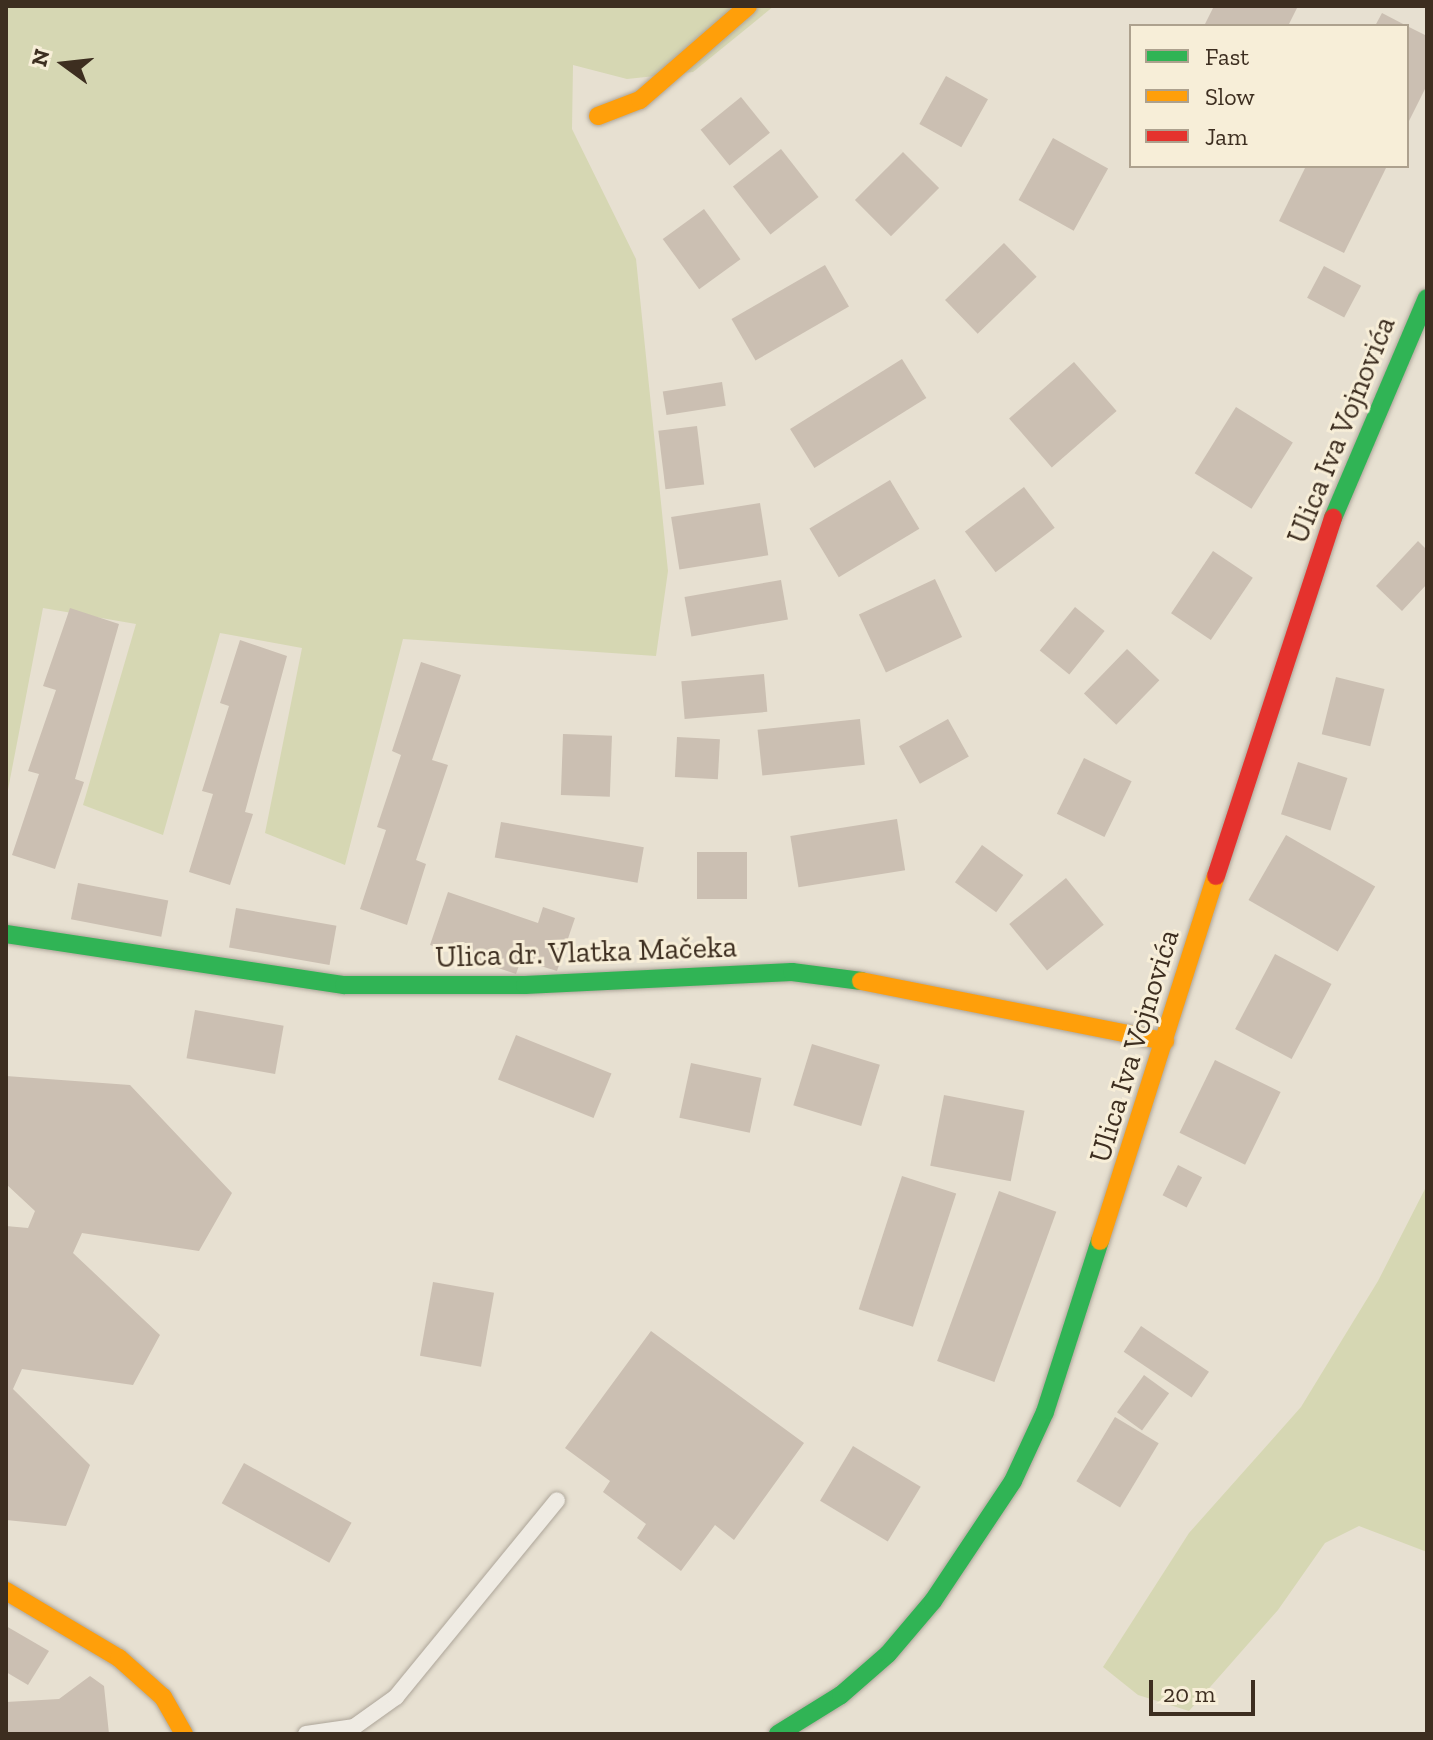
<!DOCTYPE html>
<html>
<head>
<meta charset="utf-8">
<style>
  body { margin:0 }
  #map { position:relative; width:1433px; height:1740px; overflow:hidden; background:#e7e0d1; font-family:"Zilla Slab",serif }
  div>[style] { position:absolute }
  .green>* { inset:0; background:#d6d7b3 }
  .building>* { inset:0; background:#cbbfb2; transform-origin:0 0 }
  .roads { filter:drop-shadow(0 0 2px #ada599) drop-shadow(0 0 2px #ada599) }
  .lane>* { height:16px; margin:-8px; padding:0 8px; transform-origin:8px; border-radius:8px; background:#efebe3 }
  .fast>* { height:18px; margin:-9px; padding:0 9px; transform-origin:9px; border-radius:9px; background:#30b455 }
  .slow>* { height:18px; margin:-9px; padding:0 9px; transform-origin:9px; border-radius:9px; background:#ff9f0a }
  .jam>* { height:18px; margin:-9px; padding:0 9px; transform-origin:9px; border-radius:9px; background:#e5322d }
  span { translate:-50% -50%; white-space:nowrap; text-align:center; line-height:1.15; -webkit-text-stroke:6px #f7eed8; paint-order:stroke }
  .street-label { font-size:30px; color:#3d2e20 }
  .frame { position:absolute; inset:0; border:8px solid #3d2e20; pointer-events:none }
  .legend { position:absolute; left:1129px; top:24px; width:280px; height:144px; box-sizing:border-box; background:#f7eed8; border:2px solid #ada18e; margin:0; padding:10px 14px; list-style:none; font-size:24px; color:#3d2e20 }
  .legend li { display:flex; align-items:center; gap:16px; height:40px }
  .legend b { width:40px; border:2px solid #ada18e }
  .north { position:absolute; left:24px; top:24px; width:80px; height:80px; -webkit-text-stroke:6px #f7eed8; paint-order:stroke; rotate:285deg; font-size:22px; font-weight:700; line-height:32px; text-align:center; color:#3d2e20 }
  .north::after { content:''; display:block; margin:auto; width:28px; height:36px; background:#3d2e20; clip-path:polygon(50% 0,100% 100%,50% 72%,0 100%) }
  .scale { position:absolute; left:1149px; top:1680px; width:106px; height:36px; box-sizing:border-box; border:4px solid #3d2e20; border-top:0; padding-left:10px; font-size:24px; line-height:28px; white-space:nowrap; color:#3d2e20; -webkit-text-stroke:6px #f7eed8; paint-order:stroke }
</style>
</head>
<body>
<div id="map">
  <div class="green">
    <div style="clip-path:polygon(6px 6px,774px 6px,693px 72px,627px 79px,573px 65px,572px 129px,636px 259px,668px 571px,656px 656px,403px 639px,345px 865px,265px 833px,302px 648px,220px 633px,163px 835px,83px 805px,136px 624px,43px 608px,6px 800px)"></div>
    <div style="clip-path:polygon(1427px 1185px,1427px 1552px,1359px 1526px,1325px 1543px,1278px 1610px,1189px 1711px,1138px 1695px,1103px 1667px,1189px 1533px,1301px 1407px,1378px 1281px)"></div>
  </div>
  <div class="building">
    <div style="clip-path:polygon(1214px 6px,1298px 6px,1288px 26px,1204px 26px)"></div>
    <div style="clip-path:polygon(1382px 13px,1407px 26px,1375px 26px)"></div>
    <div style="clip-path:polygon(1407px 26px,1427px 36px,1427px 85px,1407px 125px)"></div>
    <div style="left:946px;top:76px;width:48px;height:55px;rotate:29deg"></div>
    <div style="left:741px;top:97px;width:46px;height:52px;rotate:51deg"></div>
    <div style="left:1053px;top:138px;width:63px;height:71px;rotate:29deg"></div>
    <div style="left:781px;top:149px;width:61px;height:61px;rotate:52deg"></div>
    <div style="left:903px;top:152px;width:51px;height:68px;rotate:45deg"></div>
    <div style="clip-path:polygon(1306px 166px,1387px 166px,1344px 253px,1279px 221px)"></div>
    <div style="left:704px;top:209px;width:62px;height:51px;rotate:54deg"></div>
    <div style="left:1004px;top:243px;width:47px;height:82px;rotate:46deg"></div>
    <div style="left:825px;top:265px;width:48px;height:108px;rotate:60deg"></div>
    <div style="left:1324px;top:266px;width:42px;height:36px;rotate:28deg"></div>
    <div style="left:902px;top:359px;width:46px;height:132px;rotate:58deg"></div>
    <div style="left:1074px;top:362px;width:65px;height:86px;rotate:49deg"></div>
    <div style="left:722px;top:382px;width:24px;height:60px;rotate:81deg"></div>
    <div style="left:1236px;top:407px;width:67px;height:78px;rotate:32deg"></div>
    <div style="left:697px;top:426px;width:59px;height:39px;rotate:83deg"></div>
    <div style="left:890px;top:480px;width:57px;height:94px;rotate:59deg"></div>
    <div style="left:1024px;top:487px;width:51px;height:74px;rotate:53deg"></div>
    <div style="left:760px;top:503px;width:53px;height:90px;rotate:81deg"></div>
    <div style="clip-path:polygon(1418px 541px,1427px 550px,1427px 584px,1402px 611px,1376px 586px)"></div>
    <div style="left:1213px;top:551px;width:48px;height:75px;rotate:34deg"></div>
    <div style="left:935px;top:579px;width:64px;height:84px;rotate:65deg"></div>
    <div style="left:781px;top:580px;width:40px;height:98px;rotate:80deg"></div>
    <div style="left:1075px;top:607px;width:38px;height:56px;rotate:39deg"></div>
    <div style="clip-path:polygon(70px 608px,119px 624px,75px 779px,84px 782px,55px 869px,12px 855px,39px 774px,28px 771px,56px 690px,43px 686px)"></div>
    <div style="clip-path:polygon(240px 640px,287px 656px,245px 812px,253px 814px,230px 885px,189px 872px,213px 794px,202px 791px,229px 706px,220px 703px)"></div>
    <div style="left:1127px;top:649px;width:45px;height:62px;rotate:44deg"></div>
    <div style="clip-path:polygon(421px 662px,461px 675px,432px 760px,448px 765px,416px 860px,426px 864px,407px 925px,360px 909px,386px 830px,377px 827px,401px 755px,392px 751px)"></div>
    <div style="left:764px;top:674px;width:38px;height:83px;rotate:85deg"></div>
    <div style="left:1336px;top:677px;width:50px;height:59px;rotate:14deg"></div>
    <div style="left:860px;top:719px;width:46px;height:103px;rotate:84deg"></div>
    <div style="left:948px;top:719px;width:43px;height:56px;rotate:61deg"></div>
    <div style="left:563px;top:734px;width:49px;height:61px;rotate:2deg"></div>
    <div style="left:677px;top:737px;width:43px;height:40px;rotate:3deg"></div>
    <div style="left:1084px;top:758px;width:53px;height:62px;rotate:26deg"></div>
    <div style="left:1298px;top:762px;width:52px;height:55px;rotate:18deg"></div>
    <div style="left:897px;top:819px;width:52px;height:108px;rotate:81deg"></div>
    <div style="left:501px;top:822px;width:145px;height:36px;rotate:10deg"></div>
    <div style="left:1286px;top:835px;width:103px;height:75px;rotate:30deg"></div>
    <div style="left:982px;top:845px;width:51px;height:46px;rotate:36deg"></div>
    <div style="left:697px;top:852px;width:50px;height:47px"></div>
    <div style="left:1066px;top:878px;width:60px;height:73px;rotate:51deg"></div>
    <div style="left:78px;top:883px;width:92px;height:37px;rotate:11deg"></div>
    <div style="clip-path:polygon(448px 892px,538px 923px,543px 907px,575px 918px,557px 971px,521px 960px,516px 974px,430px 945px)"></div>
    <div style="left:236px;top:908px;width:102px;height:40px;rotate:10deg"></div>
    <div style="left:1275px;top:954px;width:64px;height:85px;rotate:28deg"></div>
    <div style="left:195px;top:1010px;width:90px;height:49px;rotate:10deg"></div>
    <div style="left:516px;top:1035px;width:103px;height:48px;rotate:22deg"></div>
    <div style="left:812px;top:1044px;width:71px;height:64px;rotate:17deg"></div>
    <div style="left:1215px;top:1060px;width:73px;height:81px;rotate:26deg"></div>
    <div style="left:691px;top:1063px;width:72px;height:56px;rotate:12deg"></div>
    <div style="clip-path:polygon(6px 1076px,130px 1085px,232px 1193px,199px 1251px,82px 1233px,73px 1253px,160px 1335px,133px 1385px,22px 1369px,13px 1389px,90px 1465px,66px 1526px,6px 1520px,6px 1226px,28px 1228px,35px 1211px,6px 1184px)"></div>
    <div style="left:944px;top:1095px;width:82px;height:72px;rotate:11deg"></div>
    <div style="left:1178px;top:1165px;width:27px;height:34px;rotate:27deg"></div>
    <div style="left:902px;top:1176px;width:57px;height:140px;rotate:18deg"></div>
    <div style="left:999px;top:1191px;width:61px;height:181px;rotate:20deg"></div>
    <div style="left:433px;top:1282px;width:62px;height:75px;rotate:10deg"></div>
    <div style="left:1141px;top:1326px;width:82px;height:31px;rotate:34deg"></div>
    <div style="clip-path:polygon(651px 1331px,804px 1443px,734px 1540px,715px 1525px,681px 1571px,637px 1538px,646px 1524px,603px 1492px,610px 1481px,565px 1448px)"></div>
    <div style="left:1144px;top:1375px;width:31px;height:46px;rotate:36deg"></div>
    <div style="left:1115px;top:1417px;width:51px;height:75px;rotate:31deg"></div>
    <div style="left:853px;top:1446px;width:79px;height:64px;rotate:31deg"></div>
    <div style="left:244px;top:1463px;width:123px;height:46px;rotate:29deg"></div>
    <div style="clip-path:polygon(6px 1626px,49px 1651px,28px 1685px,6px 1672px)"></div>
    <div style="clip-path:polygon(90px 1676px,104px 1686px,109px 1734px,6px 1734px,6px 1702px,59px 1699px)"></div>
  </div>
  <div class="roads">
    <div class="lane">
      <div style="left:306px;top:1734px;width:49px;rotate:-8.3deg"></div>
      <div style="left:354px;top:1727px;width:52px;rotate:-35.5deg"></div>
      <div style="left:396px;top:1697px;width:254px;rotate:-50.7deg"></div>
    </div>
    <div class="fast">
      <div style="left:1333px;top:518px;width:239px;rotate:-66.9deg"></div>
      <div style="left:6px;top:934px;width:342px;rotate:8.6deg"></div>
      <div style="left:344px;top:985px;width:181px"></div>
      <div style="left:525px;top:985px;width:267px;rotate:-2.8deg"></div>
      <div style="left:792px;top:972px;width:70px;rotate:7.4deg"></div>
      <div style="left:778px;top:1734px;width:74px;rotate:-31.8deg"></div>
      <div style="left:841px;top:1695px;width:62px;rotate:-41.1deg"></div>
      <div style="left:888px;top:1654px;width:70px;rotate:-49.7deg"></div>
      <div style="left:933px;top:1601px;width:144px;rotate:-56.3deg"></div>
      <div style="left:1013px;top:1481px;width:76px;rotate:-65.1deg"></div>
      <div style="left:1045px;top:1412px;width:180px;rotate:-72.2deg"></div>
    </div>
    <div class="slow">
      <div style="left:598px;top:116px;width:45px;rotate:-20.9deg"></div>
      <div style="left:640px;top:100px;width:143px;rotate:-41deg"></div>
      <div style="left:861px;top:981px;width:310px;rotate:11.2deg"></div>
      <div style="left:1100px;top:1241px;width:383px;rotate:-72.4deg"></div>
      <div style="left:6px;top:1591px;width:131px;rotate:30.7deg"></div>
      <div style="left:119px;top:1658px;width:59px;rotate:41.6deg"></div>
      <div style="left:163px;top:1697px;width:43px;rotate:60.4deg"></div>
    </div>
    <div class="jam">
      <div style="left:1216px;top:876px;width:377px;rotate:-71.9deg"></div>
    </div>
  </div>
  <div class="street-label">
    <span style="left:1341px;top:430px;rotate:-68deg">Ulica Iva Vojnovića</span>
    <span style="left:586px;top:952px;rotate:-2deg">Ulica dr. Vlatka Mačeka</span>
    <span style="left:1134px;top:1046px;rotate:-73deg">Ulica Iva Vojnovića</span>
  </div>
  <div class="frame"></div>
  <ul class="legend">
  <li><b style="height:10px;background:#30b455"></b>Fast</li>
  <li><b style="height:10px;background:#ff9f0a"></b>Slow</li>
  <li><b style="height:10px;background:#e5322d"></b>Jam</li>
  </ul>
  <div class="north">N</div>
  <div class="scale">20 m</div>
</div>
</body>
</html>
